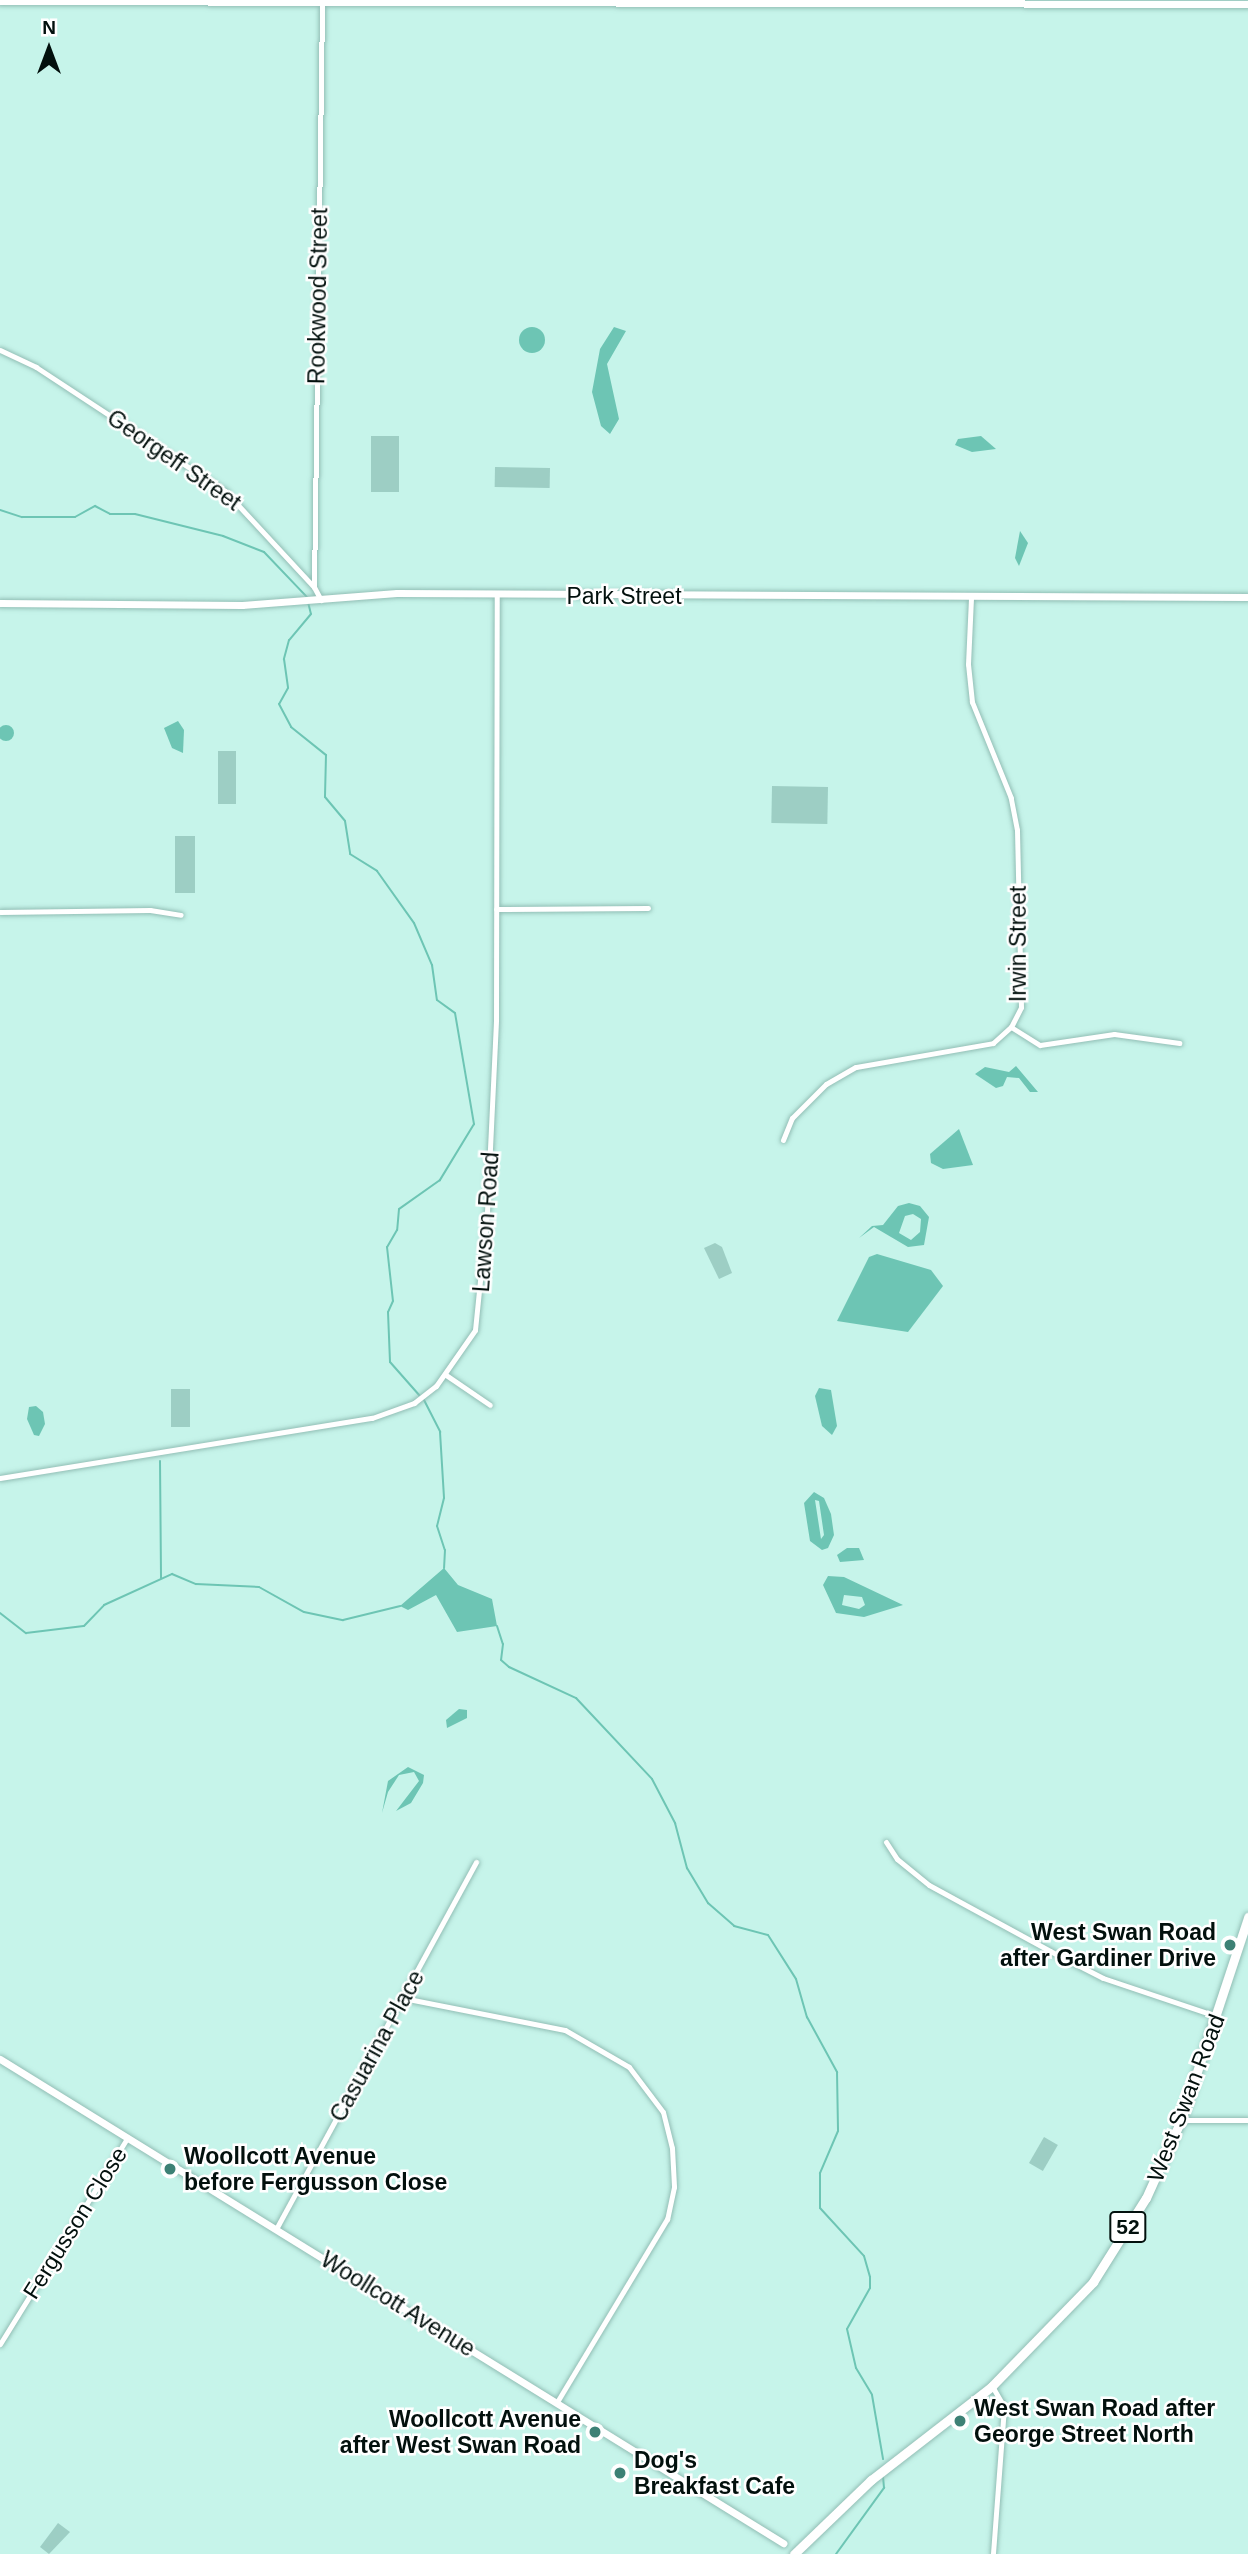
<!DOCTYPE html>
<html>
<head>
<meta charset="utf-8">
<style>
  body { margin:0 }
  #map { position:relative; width:1248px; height:2554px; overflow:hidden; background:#c6f4ea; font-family:Helvetica,sans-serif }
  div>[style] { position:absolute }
  .green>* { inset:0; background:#9dcec4; transform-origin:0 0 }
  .water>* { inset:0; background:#6dc5b4 }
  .round { border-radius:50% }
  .stream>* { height:2px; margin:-1px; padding:0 1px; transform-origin:1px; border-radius:1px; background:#6dc5b4 }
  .roads { filter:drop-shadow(0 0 2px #92beb5) drop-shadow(0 0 2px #92beb5) }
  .minor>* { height:5px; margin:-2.5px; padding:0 2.5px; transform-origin:2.5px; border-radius:2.5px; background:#fff }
  .tertiary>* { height:7px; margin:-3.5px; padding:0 3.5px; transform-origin:3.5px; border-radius:3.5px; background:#fff }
  .primary>* { height:9px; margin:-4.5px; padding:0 4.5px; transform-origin:4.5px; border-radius:4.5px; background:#fff }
  .dots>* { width:19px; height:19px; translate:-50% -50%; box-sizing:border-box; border:4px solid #fff; border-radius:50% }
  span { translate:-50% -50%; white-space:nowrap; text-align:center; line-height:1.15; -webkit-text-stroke:5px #fff; paint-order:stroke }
  .shield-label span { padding:2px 5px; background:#fff; border:2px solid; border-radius:5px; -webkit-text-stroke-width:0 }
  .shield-label { font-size:21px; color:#02100d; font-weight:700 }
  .street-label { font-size:23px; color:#02100d }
  .poi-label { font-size:23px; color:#02100d; font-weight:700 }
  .right { translate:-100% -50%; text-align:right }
  .left { translate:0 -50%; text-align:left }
  .north { position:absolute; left:14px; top:14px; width:70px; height:70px; -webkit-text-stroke:5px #fff; paint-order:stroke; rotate:0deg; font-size:19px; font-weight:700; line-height:28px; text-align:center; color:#02100d }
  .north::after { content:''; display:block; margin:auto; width:24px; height:32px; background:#02100d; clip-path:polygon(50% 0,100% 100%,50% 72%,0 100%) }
</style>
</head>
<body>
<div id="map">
  <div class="green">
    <div style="left:371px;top:436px;width:28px;height:56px"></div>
    <div style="left:495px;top:467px;width:55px;height:20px;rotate:1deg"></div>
    <div style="left:218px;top:751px;width:18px;height:53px"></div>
    <div style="left:772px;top:786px;width:56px;height:37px;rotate:1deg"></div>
    <div style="left:175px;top:836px;width:20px;height:57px"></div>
    <div style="clip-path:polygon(715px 1243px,722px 1247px,732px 1273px,719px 1279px,704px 1248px)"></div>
    <div style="left:171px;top:1389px;width:19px;height:38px"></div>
    <div style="left:1044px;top:2137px;width:16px;height:30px;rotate:30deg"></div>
    <div style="clip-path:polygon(58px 2523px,70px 2532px,49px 2554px,40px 2547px)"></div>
  </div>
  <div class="water">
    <div class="round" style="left:519px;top:327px;width:26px;height:26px"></div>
    <div style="clip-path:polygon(614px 327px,626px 331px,607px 364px,619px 419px,610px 434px,601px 426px,592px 392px,600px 349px)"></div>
    <div style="clip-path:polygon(981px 436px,996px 449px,972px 452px,955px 445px,958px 439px)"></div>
    <div style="clip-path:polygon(1020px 531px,1028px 543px,1019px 566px,1015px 558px)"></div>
    <div style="clip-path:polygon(178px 721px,184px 730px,183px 753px,172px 748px,164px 728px)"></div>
    <div class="round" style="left:-2px;top:725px;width:16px;height:16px"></div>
    <div style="clip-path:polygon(1016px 1066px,1038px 1092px,1030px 1092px,1019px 1078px,1007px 1077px,1003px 1086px,996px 1088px,975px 1074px,985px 1067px,1009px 1072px)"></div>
    <div style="clip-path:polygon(959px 1129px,973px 1165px,943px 1169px,931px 1163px,930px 1154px)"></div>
    <div style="clip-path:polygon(evenodd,909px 1203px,920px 1206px,929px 1217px,924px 1245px,908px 1247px,874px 1227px,859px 1238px,872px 1226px,883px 1225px,898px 1206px,909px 1203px,913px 1214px,921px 1219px,920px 1232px,911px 1240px,899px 1233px,905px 1216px,913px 1214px)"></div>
    <div style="clip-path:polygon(877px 1254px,931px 1270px,943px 1286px,908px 1332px,837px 1321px,869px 1257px)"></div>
    <div style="clip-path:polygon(819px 1388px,831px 1390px,837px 1426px,832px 1435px,822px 1426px,815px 1396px)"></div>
    <div style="clip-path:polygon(36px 1406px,43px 1412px,45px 1424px,39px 1436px,34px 1435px,27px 1419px,29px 1407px)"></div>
    <div style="clip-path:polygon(evenodd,814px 1492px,824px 1498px,831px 1514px,834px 1535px,828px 1548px,822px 1550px,810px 1541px,804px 1503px,814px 1492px,815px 1500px,819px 1501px,824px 1535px,821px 1539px,815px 1500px)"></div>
    <div style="clip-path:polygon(847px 1548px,859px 1548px,864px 1560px,840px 1562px,837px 1555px)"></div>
    <div style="clip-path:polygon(444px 1568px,458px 1585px,492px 1599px,497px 1626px,457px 1632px,436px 1595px,408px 1610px,400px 1606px)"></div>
    <div style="clip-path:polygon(evenodd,828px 1576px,844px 1577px,903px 1605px,864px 1617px,836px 1613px,823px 1585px,828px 1576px,844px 1595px,862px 1597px,865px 1605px,859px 1609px,842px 1605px,844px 1595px)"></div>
    <div style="clip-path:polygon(459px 1709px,467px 1710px,467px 1718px,447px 1728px,446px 1720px)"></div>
    <div style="clip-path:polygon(408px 1767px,424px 1775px,423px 1783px,411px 1803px,396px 1811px,419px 1781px,414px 1772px,399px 1775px,388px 1792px,382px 1813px,388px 1781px)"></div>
  </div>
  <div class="stream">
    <div style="left:0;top:510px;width:23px;rotate:18deg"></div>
    <div style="left:22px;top:517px;width:53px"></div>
    <div style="left:75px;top:517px;width:23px;rotate:-29deg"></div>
    <div style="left:95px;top:506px;width:17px;rotate:28deg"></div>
    <div style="left:110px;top:514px;width:25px"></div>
    <div style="left:135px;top:514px;width:91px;rotate:14deg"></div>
    <div style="left:223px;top:536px;width:44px;rotate:21.3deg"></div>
    <div style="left:264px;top:552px;width:62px;rotate:46.3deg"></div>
    <div style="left:308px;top:602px;width:12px;rotate:76deg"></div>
    <div style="left:311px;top:614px;width:34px;rotate:130deg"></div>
    <div style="left:289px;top:640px;width:20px;rotate:105deg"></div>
    <div style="left:284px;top:659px;width:29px;rotate:82deg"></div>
    <div style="left:288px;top:688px;width:18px;rotate:119deg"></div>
    <div style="left:279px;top:704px;width:26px;rotate:62deg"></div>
    <div style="left:291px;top:727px;width:45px;rotate:38.7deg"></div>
    <div style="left:326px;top:755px;width:42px;rotate:91.4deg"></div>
    <div style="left:325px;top:797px;width:31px;rotate:50deg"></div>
    <div style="left:345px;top:821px;width:33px;rotate:81deg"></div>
    <div style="left:350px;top:854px;width:32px;rotate:32deg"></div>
    <div style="left:377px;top:871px;width:64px;rotate:54.6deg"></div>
    <div style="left:414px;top:923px;width:46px;rotate:66.8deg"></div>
    <div style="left:432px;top:965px;width:35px;rotate:82deg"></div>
    <div style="left:437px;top:1000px;width:22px;rotate:36deg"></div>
    <div style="left:455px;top:1013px;width:113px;rotate:80.3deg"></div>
    <div style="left:474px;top:1124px;width:66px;rotate:121.3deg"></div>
    <div style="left:440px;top:1180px;width:50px;rotate:144.7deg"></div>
    <div style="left:399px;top:1209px;width:21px;rotate:95deg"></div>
    <div style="left:397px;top:1230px;width:20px;rotate:120deg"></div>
    <div style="left:387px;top:1247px;width:54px;rotate:83.7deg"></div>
    <div style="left:393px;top:1301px;width:12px;rotate:114deg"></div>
    <div style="left:388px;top:1312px;width:50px;rotate:87.7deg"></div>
    <div style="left:390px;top:1362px;width:45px;rotate:48.6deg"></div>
    <div style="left:424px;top:1400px;width:36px;rotate:63deg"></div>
    <div style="left:440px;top:1432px;width:66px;rotate:86.5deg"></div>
    <div style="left:444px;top:1498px;width:29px;rotate:104deg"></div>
    <div style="left:437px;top:1526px;width:25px;rotate:72deg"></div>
    <div style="left:445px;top:1550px;width:18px;rotate:93deg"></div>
    <div style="left:160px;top:1461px;width:117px;rotate:89.5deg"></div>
    <div style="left:0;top:1613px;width:33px;rotate:38deg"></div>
    <div style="left:26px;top:1633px;width:58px;rotate:-6.9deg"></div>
    <div style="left:84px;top:1626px;width:29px;rotate:-46deg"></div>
    <div style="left:104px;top:1605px;width:75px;rotate:-24.5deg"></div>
    <div style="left:172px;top:1574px;width:26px;rotate:23deg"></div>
    <div style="left:196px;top:1584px;width:63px;rotate:2.7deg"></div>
    <div style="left:259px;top:1587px;width:51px;rotate:29.1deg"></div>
    <div style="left:304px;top:1612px;width:40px;rotate:12deg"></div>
    <div style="left:343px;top:1620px;width:59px;rotate:-13.8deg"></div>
    <div style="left:497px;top:1626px;width:19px;rotate:72deg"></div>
    <div style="left:503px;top:1644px;width:16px;rotate:97deg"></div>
    <div style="left:501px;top:1660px;width:11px;rotate:41deg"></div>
    <div style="left:509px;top:1667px;width:74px;rotate:24.8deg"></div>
    <div style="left:576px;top:1698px;width:111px;rotate:46.8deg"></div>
    <div style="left:652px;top:1779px;width:50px;rotate:62.4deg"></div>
    <div style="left:675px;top:1823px;width:47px;rotate:75.1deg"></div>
    <div style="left:687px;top:1868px;width:41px;rotate:59deg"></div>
    <div style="left:708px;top:1903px;width:35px;rotate:41deg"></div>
    <div style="left:734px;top:1926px;width:35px;rotate:15deg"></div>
    <div style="left:768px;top:1935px;width:52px;rotate:57.5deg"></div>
    <div style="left:796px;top:1979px;width:40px;rotate:74deg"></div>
    <div style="left:807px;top:2017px;width:63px;rotate:61.4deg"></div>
    <div style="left:837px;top:2072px;width:59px;rotate:89deg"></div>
    <div style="left:838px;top:2131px;width:46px;rotate:113.2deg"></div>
    <div style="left:820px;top:2173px;width:35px;rotate:90deg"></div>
    <div style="left:820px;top:2208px;width:65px;rotate:47.5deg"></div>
    <div style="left:864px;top:2256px;width:22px;rotate:74deg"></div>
    <div style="left:870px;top:2277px;width:11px;rotate:90deg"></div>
    <div style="left:870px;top:2288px;width:47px;rotate:119.3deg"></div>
    <div style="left:847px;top:2329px;width:40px;rotate:77deg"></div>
    <div style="left:856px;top:2368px;width:31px;rotate:59deg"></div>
    <div style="left:872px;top:2395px;width:65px;rotate:80.2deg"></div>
    <div style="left:836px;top:2554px;width:82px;rotate:-54deg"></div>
    <div style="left:884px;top:2488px;width:12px;rotate:-95deg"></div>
  </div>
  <div class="roads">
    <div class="minor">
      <div style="left:0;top:350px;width:40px;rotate:25deg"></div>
      <div style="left:36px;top:367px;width:226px;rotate:33.3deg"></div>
      <div style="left:225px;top:491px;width:131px;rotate:47.2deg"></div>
      <div style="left:314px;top:587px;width:15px;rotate:62deg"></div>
      <div style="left:314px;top:587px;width:582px;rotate:-89.21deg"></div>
      <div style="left:496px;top:909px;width:152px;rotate:-0.4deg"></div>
      <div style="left:0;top:912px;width:150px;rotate:-0.8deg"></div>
      <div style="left:150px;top:910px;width:31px;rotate:9deg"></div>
      <div style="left:1011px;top:1027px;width:34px;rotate:32deg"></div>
      <div style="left:1040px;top:1045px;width:75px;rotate:-8.5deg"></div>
      <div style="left:1114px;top:1034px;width:66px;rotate:7.9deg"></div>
      <div style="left:783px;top:1140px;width:24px;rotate:-68deg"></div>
      <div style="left:792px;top:1118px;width:48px;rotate:-45deg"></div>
      <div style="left:826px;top:1084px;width:34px;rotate:-30deg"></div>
      <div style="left:856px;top:1067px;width:139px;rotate:-9.9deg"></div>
      <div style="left:993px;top:1043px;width:24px;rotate:-42deg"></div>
      <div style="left:1011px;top:1027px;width:22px;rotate:-63deg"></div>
      <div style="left:1021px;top:1007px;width:177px;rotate:-91.3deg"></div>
      <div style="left:1017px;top:830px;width:33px;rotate:-101deg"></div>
      <div style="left:1011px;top:798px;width:104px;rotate:-112.1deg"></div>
      <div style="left:972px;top:702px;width:38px;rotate:-96deg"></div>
      <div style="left:968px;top:664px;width:67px;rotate:-87.4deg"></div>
      <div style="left:446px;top:1375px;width:53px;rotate:34.3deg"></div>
      <div style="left:0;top:1478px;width:377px;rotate:-9.2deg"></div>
      <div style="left:372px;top:1418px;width:45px;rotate:-19.7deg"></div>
      <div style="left:414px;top:1403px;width:28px;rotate:-38deg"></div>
      <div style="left:436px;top:1386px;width:68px;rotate:-55.1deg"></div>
      <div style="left:475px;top:1330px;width:119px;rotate:-84.2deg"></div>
      <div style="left:487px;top:1212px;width:192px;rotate:-87.3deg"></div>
      <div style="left:496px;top:1020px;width:425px;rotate:-89.9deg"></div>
      <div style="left:886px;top:1842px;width:20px;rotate:57deg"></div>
      <div style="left:897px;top:1859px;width:41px;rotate:39.1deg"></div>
      <div style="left:929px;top:1885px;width:138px;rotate:28.6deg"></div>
      <div style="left:1050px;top:1951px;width:59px;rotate:27deg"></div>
      <div style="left:1103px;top:1978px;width:119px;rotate:18.6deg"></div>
      <div style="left:403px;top:1998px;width:165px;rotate:11.2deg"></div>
      <div style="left:565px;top:2030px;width:74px;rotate:30deg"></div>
      <div style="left:629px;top:2067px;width:56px;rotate:52.9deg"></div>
      <div style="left:663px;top:2112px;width:37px;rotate:76deg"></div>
      <div style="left:672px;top:2148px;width:39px;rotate:87deg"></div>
      <div style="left:674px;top:2187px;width:33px;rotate:102deg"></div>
      <div style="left:667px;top:2219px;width:214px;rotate:121deg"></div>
      <div style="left:1181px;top:2120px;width:67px"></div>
      <div style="left:276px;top:2229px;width:418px;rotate:-61.4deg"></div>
      <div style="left:0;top:2344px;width:243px;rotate:-58.3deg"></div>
      <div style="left:992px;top:2386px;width:24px;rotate:60deg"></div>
      <div style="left:1004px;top:2407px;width:147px;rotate:94.3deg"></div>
    </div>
    <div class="tertiary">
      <div style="left:0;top:1px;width:1248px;rotate:0.14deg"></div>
      <div style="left:0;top:603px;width:242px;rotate:0.5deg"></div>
      <div style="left:242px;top:605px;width:155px;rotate:-4.4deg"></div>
      <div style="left:397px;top:593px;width:851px;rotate:0.27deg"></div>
      <div style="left:0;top:2059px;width:921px;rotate:31.72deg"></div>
    </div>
    <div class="primary">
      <div style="left:794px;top:2554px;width:107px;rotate:-43.9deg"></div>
      <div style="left:871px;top:2480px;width:153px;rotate:-37.8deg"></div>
      <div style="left:992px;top:2386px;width:145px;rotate:-45.8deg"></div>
      <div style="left:1093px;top:2282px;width:99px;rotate:-57.8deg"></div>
      <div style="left:1146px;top:2198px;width:85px;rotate:-65.8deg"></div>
      <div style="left:1181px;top:2120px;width:214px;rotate:-71.7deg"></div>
    </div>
  </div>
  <div class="dots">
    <div style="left:1230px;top:1945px;background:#3d8175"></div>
    <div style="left:170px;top:2169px;background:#3d8175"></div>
    <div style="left:960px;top:2421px;background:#3d8175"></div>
    <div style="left:595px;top:2432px;background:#3d8175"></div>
    <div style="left:620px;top:2473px;background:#3d8175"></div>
  </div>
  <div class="shield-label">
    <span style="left:1128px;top:2227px">52</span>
  </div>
  <div class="street-label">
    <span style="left:318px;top:296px;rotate:-89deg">Rookwood Street</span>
    <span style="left:174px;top:460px;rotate:35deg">Georgeff Street</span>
    <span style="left:624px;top:596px">Park Street</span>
    <span style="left:1018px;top:944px;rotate:-90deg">Irwin Street</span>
    <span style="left:486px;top:1222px;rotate:-86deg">Lawson Road</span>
    <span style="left:377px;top:2046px;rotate:-61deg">Casuarina Place</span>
    <span style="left:1186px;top:2098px;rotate:-69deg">West Swan Road</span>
    <span style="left:75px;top:2223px;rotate:-58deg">Fergusson Close</span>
    <span style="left:398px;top:2304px;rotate:32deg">Woollcott Avenue</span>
  </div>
  <div class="poi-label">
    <span class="right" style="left:1216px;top:1945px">West Swan Road<br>after Gardiner Drive</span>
    <span class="left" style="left:184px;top:2169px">Woollcott Avenue<br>before Fergusson Close</span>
    <span class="left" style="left:974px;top:2421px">West Swan Road after<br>George Street North</span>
    <span class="right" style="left:581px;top:2432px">Woollcott Avenue<br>after West Swan Road</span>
    <span class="left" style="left:634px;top:2473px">Dog's<br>Breakfast Cafe</span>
  </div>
  <div class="north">N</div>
</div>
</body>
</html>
